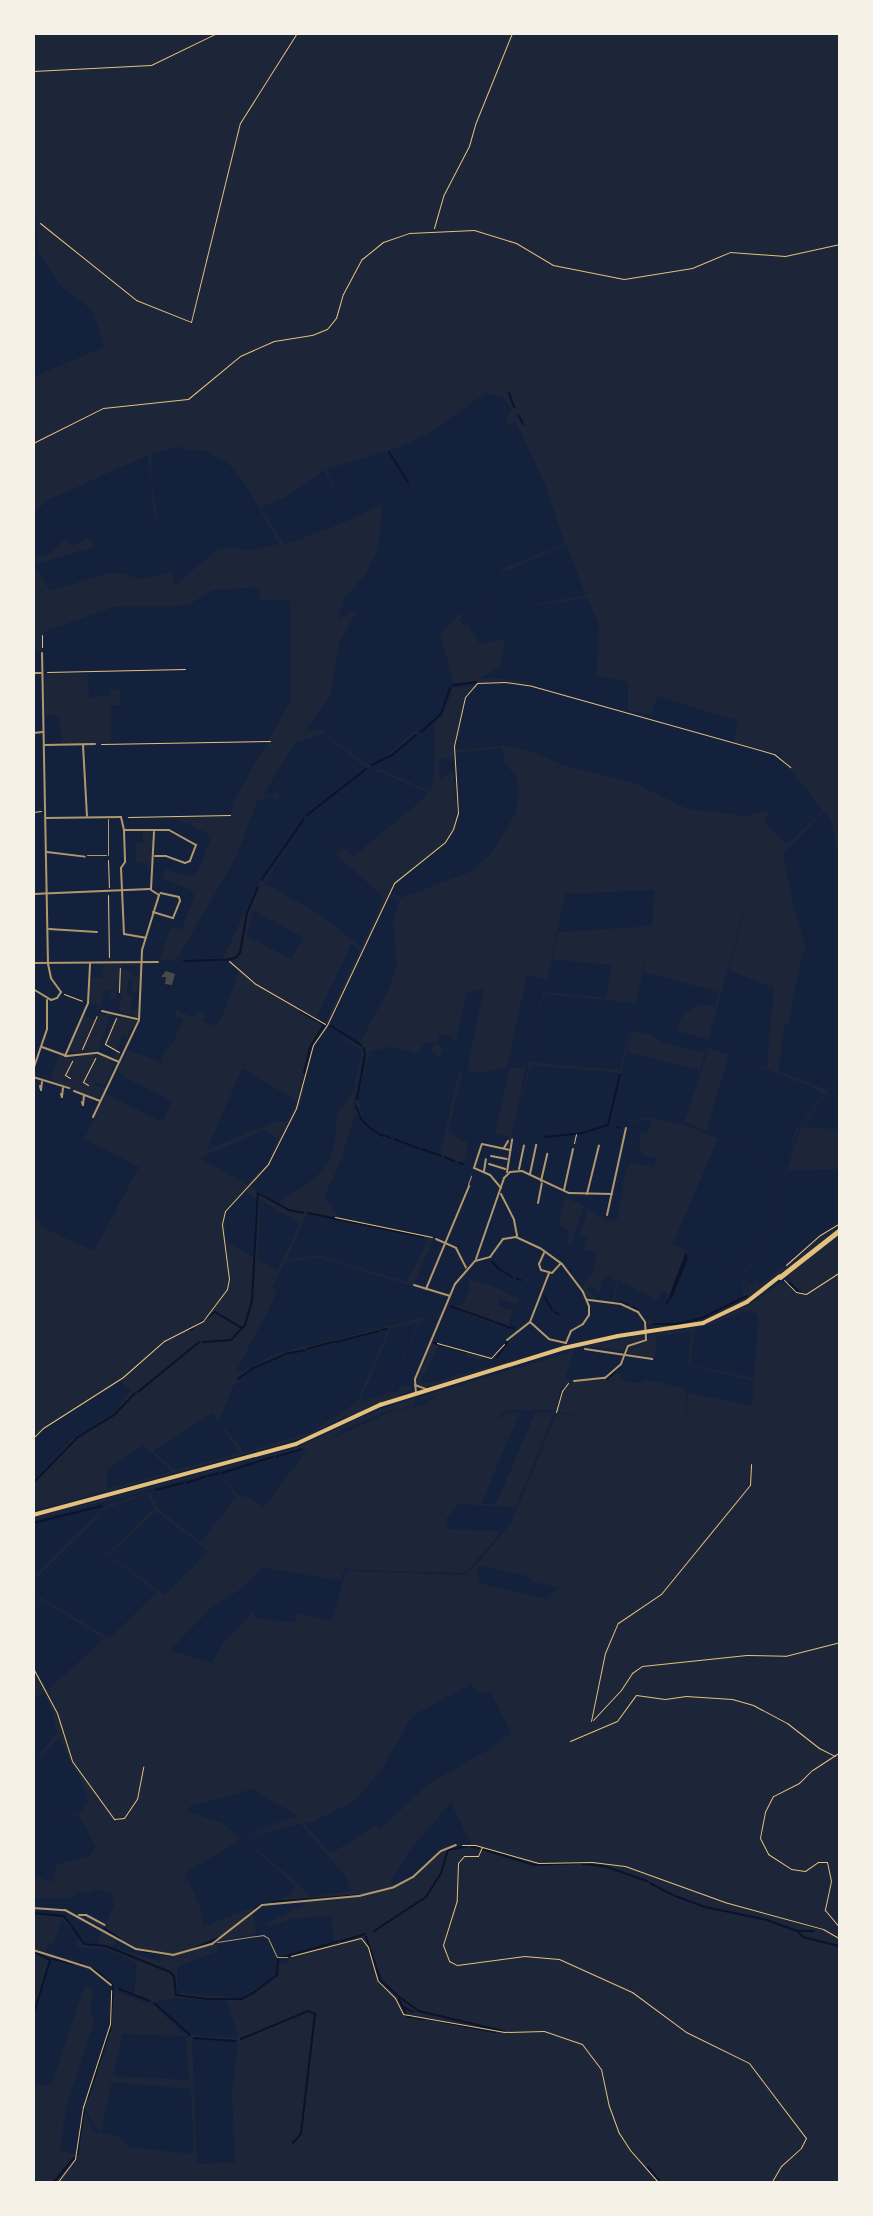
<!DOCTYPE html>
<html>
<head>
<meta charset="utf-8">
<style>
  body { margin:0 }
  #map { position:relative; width:873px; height:2216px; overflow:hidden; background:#14213d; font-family:Figtree,sans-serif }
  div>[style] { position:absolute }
  .green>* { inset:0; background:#1d2539 }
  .stream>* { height:2px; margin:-1px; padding:0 1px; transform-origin:1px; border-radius:1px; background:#0b132b }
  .building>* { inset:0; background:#48494c }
  .path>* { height:1px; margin:-0.5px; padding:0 0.5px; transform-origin:0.5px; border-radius:0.5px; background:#e5c07b }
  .service>* { height:1px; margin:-0.5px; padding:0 0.5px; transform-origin:0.5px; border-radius:0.5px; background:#b1986c }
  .minor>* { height:2px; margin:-1px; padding:0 1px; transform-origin:1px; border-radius:1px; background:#b1986c }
  .primary>* { height:3.5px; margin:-1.75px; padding:0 1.75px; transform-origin:1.75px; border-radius:1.75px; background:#e5c07b }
  .trunk>* { height:4.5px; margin:-2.25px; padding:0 2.25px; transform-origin:2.25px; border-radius:2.25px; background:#e5c07b }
  span { translate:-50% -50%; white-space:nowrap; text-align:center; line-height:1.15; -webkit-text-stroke:7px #f6f1e7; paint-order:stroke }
  .frame { position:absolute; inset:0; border:35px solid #f6f1e7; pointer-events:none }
</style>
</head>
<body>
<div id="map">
  <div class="green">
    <div style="clip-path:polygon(evenodd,33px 33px,840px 33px,840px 862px,831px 821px,824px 812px,783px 853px,793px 906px,806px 948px,802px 954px,788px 1024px,785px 1023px,778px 1071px,828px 1090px,840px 1077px,798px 1129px,787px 1163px,796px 1129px,824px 1094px,810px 1086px,729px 1055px,706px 1131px,685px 1121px,709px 1048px,767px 1068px,774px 988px,729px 970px,750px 887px,700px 1070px,627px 1052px,632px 1031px,651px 1035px,663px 1043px,704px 1053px,707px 1039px,676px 1031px,682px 1016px,701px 1004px,715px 1007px,719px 992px,644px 972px,648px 945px,622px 1071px,609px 1123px,620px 1073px,531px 1065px,513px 1140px,530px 1062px,620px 1070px,636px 1003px,544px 994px,527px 1063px,546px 979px,527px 975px,507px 1067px,480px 1073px,467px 1070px,484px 988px,466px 993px,456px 1041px,452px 1041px,452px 1035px,439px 1035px,438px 1044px,444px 1049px,440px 1057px,432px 1053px,430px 1048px,437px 1042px,424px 1044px,416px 1055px,406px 1050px,388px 1047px,366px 1053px,361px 1046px,329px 1025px,360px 1043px,389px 988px,397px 964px,393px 920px,400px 901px,390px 894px,329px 1024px,325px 1023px,359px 951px,352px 943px,316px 1018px,260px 986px,325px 1026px,311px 1048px,295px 1107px,279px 1139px,297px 1106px,313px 1047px,300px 1106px,268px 1167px,251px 1187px,287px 1207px,280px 1201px,315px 1179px,330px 1158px,335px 1142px,337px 1114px,354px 1090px,362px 1053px,360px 1048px,345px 1040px,347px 1038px,360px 1046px,364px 1052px,353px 1106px,354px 1112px,365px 1055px,372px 1054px,367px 1060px,358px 1098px,363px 1119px,380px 1134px,440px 1155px,459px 1071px,462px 1072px,448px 1133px,468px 1143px,464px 1163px,379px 1135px,355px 1114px,341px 1160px,324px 1198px,339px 1217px,325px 1215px,434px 1238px,413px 1286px,317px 1257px,284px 1263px,272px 1288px,277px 1290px,270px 1307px,237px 1369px,242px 1372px,275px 1354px,433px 1315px,420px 1321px,389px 1393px,398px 1392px,400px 1386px,411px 1386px,410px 1391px,348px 1418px,346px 1415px,315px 1433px,282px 1444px,33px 1511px,33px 1481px,72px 1439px,112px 1414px,131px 1390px,120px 1381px,43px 1430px,33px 1441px,33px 1218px,41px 1221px,42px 1227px,94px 1251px,139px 1167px,84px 1139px,106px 1094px,162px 1122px,172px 1101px,124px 1077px,118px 1070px,121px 1065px,128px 1050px,162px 1063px,164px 1051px,173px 1044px,183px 1019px,176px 1016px,176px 1010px,193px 1017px,200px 1011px,206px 1015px,203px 1020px,212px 1026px,220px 1021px,237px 978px,238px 970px,232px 961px,234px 959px,223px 959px,259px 882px,262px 882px,307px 819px,264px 883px,319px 914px,361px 947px,384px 898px,336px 854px,342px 847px,309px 819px,354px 856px,423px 799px,428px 792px,380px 772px,369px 773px,379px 769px,430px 791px,434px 778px,435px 722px,444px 713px,453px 688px,476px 685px,464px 696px,453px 759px,444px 758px,438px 763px,440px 779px,453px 770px,457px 813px,453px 826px,456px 828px,447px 842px,397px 881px,391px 893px,401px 898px,470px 872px,492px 853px,515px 814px,519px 796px,517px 778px,505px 763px,502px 748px,455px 753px,455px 750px,503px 746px,531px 751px,563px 765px,634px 783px,688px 809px,746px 816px,767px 810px,770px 813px,764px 821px,787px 845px,823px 811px,778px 753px,734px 743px,738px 721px,657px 696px,652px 715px,628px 710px,628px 682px,597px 676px,599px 624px,588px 598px,516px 608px,586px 595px,566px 545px,501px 573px,502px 569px,565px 544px,544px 482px,516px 422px,509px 425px,505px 418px,512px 411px,503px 397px,486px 393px,427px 434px,403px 446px,326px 469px,350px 518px,324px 470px,284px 498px,261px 507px,283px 543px,281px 546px,348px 521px,382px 504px,379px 547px,366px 573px,343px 601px,337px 620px,354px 610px,356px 612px,339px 643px,331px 694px,305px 731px,322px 730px,368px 766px,384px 758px,415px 731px,417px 733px,387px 758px,366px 768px,324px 733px,295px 743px,263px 795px,282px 793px,276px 800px,269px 796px,257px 801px,236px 857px,178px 957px,172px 961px,159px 960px,172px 926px,181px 930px,195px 897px,191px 890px,164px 879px,164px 872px,167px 869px,188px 877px,197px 874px,210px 840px,207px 833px,170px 816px,230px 816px,236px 797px,291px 701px,290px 600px,260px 600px,259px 587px,212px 590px,190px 604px,179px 606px,113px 607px,46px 631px,41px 635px,41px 652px,33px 652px,33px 558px,51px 553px,66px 538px,72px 546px,91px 537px,95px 547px,34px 565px,50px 591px,112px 572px,143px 579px,172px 572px,175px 585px,218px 549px,229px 547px,250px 551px,279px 544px,249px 490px,229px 464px,206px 451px,182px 449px,180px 446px,152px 454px,151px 481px,159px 524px,157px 525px,152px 498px,148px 455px,48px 500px,33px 513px,33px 377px,104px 347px,93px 311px,60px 285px,38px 250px,36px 222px,33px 217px,33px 33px,655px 890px,652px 926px,558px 932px,552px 959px,612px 965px,606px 998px,544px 992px,565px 894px,655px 890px,33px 33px,253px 910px,304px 938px,291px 959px,247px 936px,253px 910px,33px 33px,242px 1068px,297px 1101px,286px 1122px,277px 1121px,207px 1150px,242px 1068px,33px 33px,265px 1130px,278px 1139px,266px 1165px,247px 1184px,199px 1158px,265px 1130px,33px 33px,245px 1192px,257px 1199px,254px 1258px,226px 1241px,224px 1216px,230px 1206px,245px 1192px,33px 33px,260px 1200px,300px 1223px,277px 1271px,257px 1259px,260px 1200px,33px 33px,307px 1214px,428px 1239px,407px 1282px,318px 1255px,286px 1260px,307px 1214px,33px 33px,418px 1322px,390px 1389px,382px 1396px,360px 1402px,391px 1328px,418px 1322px,33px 33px,388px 1330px,357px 1402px,311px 1432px,244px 1452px,219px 1421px,233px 1386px,252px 1370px,278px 1358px,388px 1330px,33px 33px,213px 1413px,239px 1453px,175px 1470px,153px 1451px,213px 1413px,33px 33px,143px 1445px,169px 1468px,170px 1472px,107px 1489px,107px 1469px,143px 1445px)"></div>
    <div style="clip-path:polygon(506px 594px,463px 615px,459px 621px,464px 625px,493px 614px,468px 625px,480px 644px,505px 639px,500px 666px,479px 679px,502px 679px,526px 682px,528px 684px,503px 681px,455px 685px,440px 635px,458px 616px)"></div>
    <div style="clip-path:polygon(45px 674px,88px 674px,89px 697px,110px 696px,110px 690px,120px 690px,121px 705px,110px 705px,111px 743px,62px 744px,59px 717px,55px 714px,45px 715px)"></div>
    <div style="clip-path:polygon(151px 831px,153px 857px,150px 866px,136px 862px,136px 843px,143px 843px,143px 832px)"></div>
    <div style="clip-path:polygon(103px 964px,121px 964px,123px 971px,131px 971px,132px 975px,138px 976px,137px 967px,124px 964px,141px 965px,137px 992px,131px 992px,134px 982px,129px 980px,127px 991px,127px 996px,132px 996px,131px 1012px,139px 1008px,137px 1017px,119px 1011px,122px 997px,120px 990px,116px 992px,116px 999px,112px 999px,109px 993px,113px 992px,105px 989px,101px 1006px,89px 1003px,90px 978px,102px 978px)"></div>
    <div style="clip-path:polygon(108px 1012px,111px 1013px,98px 1051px,67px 1052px,82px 1015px,94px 1021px,101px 1013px,104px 1016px)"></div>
    <div style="clip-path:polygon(118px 1017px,136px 1021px,135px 1028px,132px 1027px,127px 1037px,123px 1035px,116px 1050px,120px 1053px,120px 1060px,113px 1057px,118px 1052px,113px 1050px,112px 1056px,111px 1047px,102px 1045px,106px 1045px,104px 1041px,110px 1035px,108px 1030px,112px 1029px,109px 1027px)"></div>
    <div style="clip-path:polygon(98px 1054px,115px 1063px,104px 1086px,96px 1082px,94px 1085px,106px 1088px,99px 1100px,34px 1077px,50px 1080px,59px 1055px,69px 1058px)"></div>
    <div style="clip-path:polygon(526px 1067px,509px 1149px,507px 1148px,508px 1136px,495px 1133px,510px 1068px)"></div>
    <div style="clip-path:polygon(840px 1080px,802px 1128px,840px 1129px,840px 1169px,787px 1170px,800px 1129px)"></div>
    <div style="clip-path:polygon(evenodd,647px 1117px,685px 1125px,787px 1167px,767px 1235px,745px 1273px,688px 1252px,664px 1310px,669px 1294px,661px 1291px,657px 1300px,619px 1281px,615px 1299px,629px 1305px,613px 1302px,617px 1281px,609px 1276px,601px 1281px,600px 1294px,591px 1286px,587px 1288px,597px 1300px,588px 1297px,583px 1288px,586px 1278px,593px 1273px,597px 1253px,584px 1250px,587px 1238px,580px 1236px,588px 1209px,610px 1222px,618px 1218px,626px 1171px,632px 1162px,654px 1168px,656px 1159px,642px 1155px,639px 1147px,641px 1133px,648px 1132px,652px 1120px,629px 1122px,647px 1117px,718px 1139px,786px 1167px,767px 1234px,743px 1273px,672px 1245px,718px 1139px)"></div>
    <div style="clip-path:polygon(565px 1197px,584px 1206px,570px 1247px,566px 1241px,569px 1230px,559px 1225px)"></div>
    <div style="clip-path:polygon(840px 1220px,840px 1227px,744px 1302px,695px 1323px,665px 1328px,648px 1324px,647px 1319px,665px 1324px,698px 1319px,743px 1297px,742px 1276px,690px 1255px,671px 1297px,689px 1254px,743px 1276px,747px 1293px,749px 1291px,746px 1282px,752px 1285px,756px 1280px,761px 1284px)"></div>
    <div style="clip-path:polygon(evenodd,840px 1234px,840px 2183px,33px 2183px,33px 2083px,51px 2086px,85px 1985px,93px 1988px,90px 2011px,94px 2021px,67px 2103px,59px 2151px,77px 2154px,85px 2112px,94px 2132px,100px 2134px,85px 2108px,111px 2029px,113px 1987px,124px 1995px,157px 2007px,185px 2036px,122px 2034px,113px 2076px,189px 2080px,186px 2038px,192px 2036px,159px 2007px,134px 1995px,137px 1963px,106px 1949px,81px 1948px,76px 1945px,78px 1939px,83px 1944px,97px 1944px,102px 1930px,116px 1940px,113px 1947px,159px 1961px,161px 1954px,137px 1948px,81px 1915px,105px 1926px,114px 1905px,112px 1893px,94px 1889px,90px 1893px,80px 1891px,71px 1898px,33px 1898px,33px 1875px,53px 1882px,57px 1864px,90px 1856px,96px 1847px,78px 1814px,33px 1833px,80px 1812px,88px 1802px,85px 1789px,59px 1738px,33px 1765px,57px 1731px,46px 1693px,33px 1698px,33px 1665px,48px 1690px,104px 1639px,42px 1600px,33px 1610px,40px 1599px,33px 1593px,110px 1638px,157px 1592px,79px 1535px,33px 1581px,33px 1577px,107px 1505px,148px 1493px,152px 1492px,152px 1499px,162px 1512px,201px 1542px,236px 1497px,220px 1474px,237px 1494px,243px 1498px,245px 1495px,263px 1508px,307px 1450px,290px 1451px,33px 1521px,33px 1518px,293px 1449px,371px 1413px,415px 1398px,415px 1405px,384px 1412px,344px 1429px,329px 1440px,395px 1410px,425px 1405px,439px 1394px,422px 1401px,420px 1397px,574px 1351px,565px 1378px,573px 1380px,561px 1389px,555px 1410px,507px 1410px,491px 1424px,507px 1413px,520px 1412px,481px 1504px,496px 1504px,535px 1413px,554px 1413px,516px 1507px,458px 1504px,446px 1519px,447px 1529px,502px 1531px,468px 1570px,462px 1573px,364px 1570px,348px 1569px,346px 1566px,340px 1581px,262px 1567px,244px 1587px,210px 1609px,170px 1650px,211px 1663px,225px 1641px,256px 1609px,253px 1617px,294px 1623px,298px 1613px,332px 1621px,344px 1577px,349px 1571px,465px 1575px,477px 1564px,511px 1523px,557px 1413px,580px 1417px,557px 1411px,566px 1385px,575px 1381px,600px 1381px,616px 1370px,626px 1383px,642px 1383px,644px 1379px,686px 1389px,685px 1434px,688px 1393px,752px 1406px,754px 1381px,688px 1365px,691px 1331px,657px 1336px,655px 1358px,627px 1353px,628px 1348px,645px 1343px,651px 1334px,686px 1330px,715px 1321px,756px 1301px,781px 1282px,799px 1294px,787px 1275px,840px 1234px,748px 1310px,755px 1312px,758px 1319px,754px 1378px,691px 1365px,694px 1330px,748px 1310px,840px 1234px,148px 1494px,154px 1508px,107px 1554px,80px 1535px,105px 1509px,148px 1494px,840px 1234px,156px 1511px,208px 1551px,165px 1595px,109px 1555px,156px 1511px,840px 1234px,477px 1565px,531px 1577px,531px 1581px,560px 1588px,546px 1599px,479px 1583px,477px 1565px,840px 1234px,471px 1684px,477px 1694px,490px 1690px,511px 1733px,486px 1751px,427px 1785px,381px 1829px,377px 1825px,333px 1852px,328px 1851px,303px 1822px,309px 1824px,354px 1801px,382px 1769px,412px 1716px,471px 1684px,840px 1234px,252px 1789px,298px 1816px,237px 1836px,222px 1823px,186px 1811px,189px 1807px,252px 1789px,840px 1234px,451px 1803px,471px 1844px,445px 1850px,412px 1878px,389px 1888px,395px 1886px,391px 1880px,410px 1850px,451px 1803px,840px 1234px,300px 1823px,346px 1877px,351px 1891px,310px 1897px,298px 1883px,243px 1839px,300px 1823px,840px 1234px,280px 1824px,242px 1839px,295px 1885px,292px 1894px,272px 1902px,302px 1900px,304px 1905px,263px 1925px,271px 1927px,291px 1919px,331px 1915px,334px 1941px,281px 1956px,287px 1957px,288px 1962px,281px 1964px,276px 1959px,276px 1975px,241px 1998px,177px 1993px,177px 1967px,218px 1951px,216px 1944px,189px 1950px,212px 1942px,242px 1922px,215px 1942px,256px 1934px,253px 1913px,250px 1913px,274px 1899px,203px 1927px,202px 1912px,185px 1873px,240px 1840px,238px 1837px,242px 1835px,280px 1824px,840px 1234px,174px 1998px,226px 2001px,239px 2037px,205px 2037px,189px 2033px,154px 2002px,174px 1998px,840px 1234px,192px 2039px,238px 2042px,232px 2096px,235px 2162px,197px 2164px,192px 2039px,840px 1234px,112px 2082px,191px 2089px,194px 2154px,128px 2147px,119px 2137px,100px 2133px,112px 2082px)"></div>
    <div style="clip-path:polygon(468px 1280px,491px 1285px,519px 1299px,516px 1305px,500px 1298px,497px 1305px,513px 1311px,508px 1326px,517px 1328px,514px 1329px,485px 1321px,447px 1306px,463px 1306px,470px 1288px)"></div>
    <div style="clip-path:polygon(641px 1335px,645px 1340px,628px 1344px,622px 1352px,600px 1347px,577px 1348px)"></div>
    <div style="clip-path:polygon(509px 1341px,497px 1357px,492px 1359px,483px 1357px,481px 1360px,466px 1357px,466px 1352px,439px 1345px,420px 1382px,429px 1383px,525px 1357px,527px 1359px,435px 1385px,422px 1387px,417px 1381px,432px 1342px,492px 1359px)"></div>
    <div style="clip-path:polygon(33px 1914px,62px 1917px,69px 1923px,74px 1932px,62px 1920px,53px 1944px,49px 1943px,45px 1953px,33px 1949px)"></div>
    <div style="clip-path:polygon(33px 1953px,50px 1960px,33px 2015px)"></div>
  </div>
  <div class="stream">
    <div style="left:509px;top:393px;width:15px;rotate:70deg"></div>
    <div style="left:519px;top:416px;width:9px;rotate:63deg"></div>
    <div style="left:389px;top:452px;width:36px;rotate:58deg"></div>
    <div style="left:454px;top:685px;width:22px;rotate:-8deg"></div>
    <div style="left:421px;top:732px;width:27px;rotate:-42deg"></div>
    <div style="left:441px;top:714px;width:28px;rotate:-71deg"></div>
    <div style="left:372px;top:765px;width:22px;rotate:-27deg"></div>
    <div style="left:392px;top:755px;width:31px;rotate:-40deg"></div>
    <div style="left:307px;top:815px;width:75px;rotate:-37.9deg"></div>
    <div style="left:262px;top:879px;width:73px;rotate:-55deg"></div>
    <div style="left:225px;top:960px;width:10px;rotate:-11deg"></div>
    <div style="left:235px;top:958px;width:7px;rotate:-45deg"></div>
    <div style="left:240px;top:953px;width:41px;rotate:-80.1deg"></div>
    <div style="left:247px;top:913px;width:28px;rotate:-67deg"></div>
    <div style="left:184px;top:961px;width:38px;rotate:-2deg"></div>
    <div style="left:300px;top:1011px;width:28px;rotate:30deg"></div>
    <div style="left:324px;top:1025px;width:26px;rotate:122deg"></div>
    <div style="left:310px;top:1047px;width:26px;rotate:103deg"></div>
    <div style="left:331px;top:1026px;width:36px;rotate:32deg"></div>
    <div style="left:364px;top:1048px;width:5px;rotate:79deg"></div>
    <div style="left:357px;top:1099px;width:44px;rotate:-79.5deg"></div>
    <div style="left:356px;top:1106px;width:14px;rotate:69deg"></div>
    <div style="left:362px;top:1120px;width:10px;rotate:45deg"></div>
    <div style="left:617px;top:1127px;width:2px;rotate:27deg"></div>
    <div style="left:370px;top:1128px;width:9px;rotate:32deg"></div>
    <div style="left:379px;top:1134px;width:5px;rotate:22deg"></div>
    <div style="left:386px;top:1136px;width:5px;rotate:22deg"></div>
    <div style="left:545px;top:1137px;width:37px;rotate:-6deg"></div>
    <div style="left:582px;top:1133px;width:27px;rotate:-17deg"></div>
    <div style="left:608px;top:1125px;width:52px;rotate:-76.8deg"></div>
    <div style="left:394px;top:1139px;width:20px;rotate:20deg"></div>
    <div style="left:414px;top:1147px;width:5px;rotate:11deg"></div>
    <div style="left:422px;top:1149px;width:20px;rotate:20deg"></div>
    <div style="left:445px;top:1157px;width:10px;rotate:24deg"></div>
    <div style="left:459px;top:1163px;width:5px;rotate:11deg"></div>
    <div style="left:308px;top:1213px;width:118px;rotate:11.7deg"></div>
    <div style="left:492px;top:1262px;width:10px;rotate:45deg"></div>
    <div style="left:501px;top:1270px;width:13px;rotate:32deg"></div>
    <div style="left:517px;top:1279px;width:4px;rotate:14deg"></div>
    <div style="left:789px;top:1283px;width:12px;rotate:42deg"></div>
    <div style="left:800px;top:1292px;width:1px;rotate:45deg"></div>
    <div style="left:544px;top:1296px;width:16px;rotate:60deg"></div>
    <div style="left:670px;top:1297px;width:46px;rotate:-69.6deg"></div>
    <div style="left:671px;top:1298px;width:43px;rotate:-68.2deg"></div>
    <div style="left:252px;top:1299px;width:106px;rotate:-86.8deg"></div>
    <div style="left:258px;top:1193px;width:35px;rotate:29deg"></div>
    <div style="left:289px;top:1210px;width:15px;rotate:11deg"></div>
    <div style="left:615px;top:1302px;width:2px"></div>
    <div style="left:619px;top:1302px;width:9px;rotate:18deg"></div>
    <div style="left:667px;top:1303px;width:4px;rotate:-63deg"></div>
    <div style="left:450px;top:1306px;width:59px;rotate:19.7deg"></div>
    <div style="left:632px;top:1307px;width:7px;rotate:27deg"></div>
    <div style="left:555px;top:1312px;width:4px;rotate:34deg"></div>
    <div style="left:653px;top:1324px;width:23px"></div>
    <div style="left:676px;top:1324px;width:27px;rotate:-13deg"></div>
    <div style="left:702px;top:1318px;width:50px;rotate:-26.1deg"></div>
    <div style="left:507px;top:1327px;width:7px;rotate:8deg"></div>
    <div style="left:190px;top:1330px;width:31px;rotate:-36deg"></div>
    <div style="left:215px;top:1312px;width:31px;rotate:31deg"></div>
    <div style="left:381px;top:1330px;width:6px;rotate:-9deg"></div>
    <div style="left:203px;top:1342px;width:28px;rotate:-4deg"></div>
    <div style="left:231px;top:1340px;width:21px;rotate:-47deg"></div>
    <div style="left:245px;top:1325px;width:26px;rotate:-74deg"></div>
    <div style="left:336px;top:1342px;width:44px;rotate:-14.3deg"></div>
    <div style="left:434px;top:1343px;width:27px;rotate:15deg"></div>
    <div style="left:307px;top:1349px;width:28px;rotate:-15deg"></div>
    <div style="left:461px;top:1351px;width:5px;rotate:11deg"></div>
    <div style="left:285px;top:1354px;width:20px;rotate:-11deg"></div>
    <div style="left:497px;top:1357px;width:18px;rotate:-56deg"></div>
    <div style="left:618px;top:1369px;width:15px;rotate:-62deg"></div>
    <div style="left:238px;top:1379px;width:19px;rotate:-36deg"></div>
    <div style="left:253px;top:1368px;width:33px;rotate:-23deg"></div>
    <div style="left:607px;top:1379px;width:11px;rotate:-41deg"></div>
    <div style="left:138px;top:1392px;width:79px;rotate:-39.3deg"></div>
    <div style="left:276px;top:1457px;width:27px;rotate:-17deg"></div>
    <div style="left:222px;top:1473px;width:53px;rotate:-17.4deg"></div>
    <div style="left:208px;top:1476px;width:11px;rotate:-15deg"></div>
    <div style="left:33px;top:1483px;width:64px;rotate:-45.6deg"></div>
    <div style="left:78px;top:1437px;width:42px;rotate:-31.4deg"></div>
    <div style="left:114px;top:1415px;width:30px;rotate:-46deg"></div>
    <div style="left:186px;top:1483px;width:20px;rotate:-18deg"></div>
    <div style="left:156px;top:1490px;width:28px;rotate:-15deg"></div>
    <div style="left:33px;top:1523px;width:71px;rotate:-13.8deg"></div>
    <div style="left:471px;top:1847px;width:9px;rotate:6deg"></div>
    <div style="left:482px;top:1849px;width:54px;rotate:17.1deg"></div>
    <div style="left:534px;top:1865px;width:46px;rotate:-2.5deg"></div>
    <div style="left:582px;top:1864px;width:22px;rotate:5deg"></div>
    <div style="left:604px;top:1866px;width:46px;rotate:19.2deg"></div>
    <div style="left:650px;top:1883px;width:26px;rotate:28deg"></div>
    <div style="left:675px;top:1896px;width:32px;rotate:20deg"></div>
    <div style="left:705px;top:1907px;width:63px;rotate:11.8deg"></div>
    <div style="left:767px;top:1920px;width:32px;rotate:20deg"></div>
    <div style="left:797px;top:1931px;width:8px;rotate:45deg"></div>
    <div style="left:803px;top:1937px;width:38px;rotate:14deg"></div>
    <div style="left:273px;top:1902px;width:88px;rotate:-4.5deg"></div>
    <div style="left:259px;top:1906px;width:9px;rotate:-18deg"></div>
    <div style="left:33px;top:1913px;width:31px;rotate:6deg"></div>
    <div style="left:64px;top:1916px;width:34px;rotate:54deg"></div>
    <div style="left:84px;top:1944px;width:22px;rotate:5deg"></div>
    <div style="left:106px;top:1946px;width:69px;rotate:22.1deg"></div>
    <div style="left:170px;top:1972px;width:6px;rotate:45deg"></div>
    <div style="left:174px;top:1976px;width:19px;rotate:84deg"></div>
    <div style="left:176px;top:1995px;width:34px;rotate:7deg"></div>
    <div style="left:248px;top:1915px;width:12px;rotate:-42deg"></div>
    <div style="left:104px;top:1928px;width:19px;rotate:35deg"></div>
    <div style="left:374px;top:1931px;width:62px;rotate:-33.2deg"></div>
    <div style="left:426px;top:1897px;width:28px;rotate:-58deg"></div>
    <div style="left:441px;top:1873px;width:24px;rotate:-73deg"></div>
    <div style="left:448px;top:1850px;width:20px;rotate:-11deg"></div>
    <div style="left:797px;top:1931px;width:17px"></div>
    <div style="left:366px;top:1937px;width:46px;rotate:71.2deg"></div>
    <div style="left:381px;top:1981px;width:21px;rotate:41deg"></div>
    <div style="left:341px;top:1941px;width:25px;rotate:-16deg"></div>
    <div style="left:195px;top:1948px;width:25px;rotate:-23deg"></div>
    <div style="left:33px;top:1951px;width:19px;rotate:28deg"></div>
    <div style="left:50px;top:1960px;width:59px;rotate:106.9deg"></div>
    <div style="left:143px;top:1951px;width:22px;rotate:8deg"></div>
    <div style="left:283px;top:1957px;width:58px;rotate:-15.9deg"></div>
    <div style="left:53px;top:1959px;width:21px;rotate:14deg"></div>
    <div style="left:79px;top:1963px;width:19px;rotate:25deg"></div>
    <div style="left:98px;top:1972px;width:20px;rotate:41deg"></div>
    <div style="left:119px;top:1989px;width:33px;rotate:21deg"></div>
    <div style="left:398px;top:1996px;width:26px;rotate:36deg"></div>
    <div style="left:419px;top:2011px;width:86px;rotate:13.4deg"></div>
    <div style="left:212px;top:1999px;width:30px"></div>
    <div style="left:242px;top:1999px;width:13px;rotate:-29deg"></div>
    <div style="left:253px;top:1993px;width:30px;rotate:-37deg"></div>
    <div style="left:277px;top:1975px;width:15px;rotate:-86deg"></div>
    <div style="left:399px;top:1999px;width:17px;rotate:65deg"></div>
    <div style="left:154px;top:2003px;width:48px;rotate:41.6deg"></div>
    <div style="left:404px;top:2007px;width:10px;rotate:29deg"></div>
    <div style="left:407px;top:2017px;width:7px"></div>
    <div style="left:416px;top:2018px;width:9px;rotate:6deg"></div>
    <div style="left:428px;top:2019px;width:68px;rotate:11deg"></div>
    <div style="left:110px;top:2031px;width:43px;rotate:-86deg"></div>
    <div style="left:194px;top:2038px;width:42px;rotate:4.1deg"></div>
    <div style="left:241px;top:2039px;width:73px;rotate:-22.7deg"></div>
    <div style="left:308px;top:2011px;width:8px;rotate:23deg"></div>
    <div style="left:315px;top:2014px;width:121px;rotate:96.7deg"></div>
    <div style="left:301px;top:2134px;width:12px;rotate:132deg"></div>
    <div style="left:98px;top:2066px;width:36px;rotate:-72deg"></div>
    <div style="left:88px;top:2098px;width:31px;rotate:-73deg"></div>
    <div style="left:77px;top:2155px;width:46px;rotate:-81.2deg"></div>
    <div style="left:648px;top:2167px;width:21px;rotate:51deg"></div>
    <div style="left:53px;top:2183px;width:33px;rotate:-50deg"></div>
  </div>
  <div class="building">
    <div style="clip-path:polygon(166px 971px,175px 974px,172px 985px,165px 984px,166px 977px,161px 977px)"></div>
  </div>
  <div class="path">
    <div style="left:33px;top:71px;width:118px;rotate:-2.9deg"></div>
    <div style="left:151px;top:65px;width:73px;rotate:-25.9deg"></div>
    <div style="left:40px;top:223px;width:123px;rotate:38.7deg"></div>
    <div style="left:136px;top:300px;width:59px;rotate:21.8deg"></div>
    <div style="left:191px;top:322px;width:205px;rotate:-76.2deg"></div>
    <div style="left:240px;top:123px;width:107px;rotate:-57.7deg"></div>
    <div style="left:434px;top:228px;width:33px;rotate:-74deg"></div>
    <div style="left:443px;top:196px;width:56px;rotate:-62.5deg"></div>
    <div style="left:469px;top:146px;width:25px;rotate:-74deg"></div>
    <div style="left:476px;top:122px;width:96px;rotate:-68deg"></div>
    <div style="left:33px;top:443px;width:78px;rotate:-26.6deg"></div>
    <div style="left:103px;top:408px;width:85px;rotate:-6deg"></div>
    <div style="left:188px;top:399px;width:67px;rotate:-39.6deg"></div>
    <div style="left:240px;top:356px;width:37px;rotate:-24deg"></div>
    <div style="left:274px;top:341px;width:38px;rotate:-9deg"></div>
    <div style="left:312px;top:335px;width:16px;rotate:-22deg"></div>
    <div style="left:327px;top:329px;width:14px;rotate:-51deg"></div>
    <div style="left:336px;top:318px;width:25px;rotate:-74deg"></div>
    <div style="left:343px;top:294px;width:40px;rotate:-62deg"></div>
    <div style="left:362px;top:259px;width:27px;rotate:-39deg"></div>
    <div style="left:383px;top:242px;width:28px;rotate:-19deg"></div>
    <div style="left:409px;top:233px;width:65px;rotate:-2.6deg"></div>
    <div style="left:474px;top:230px;width:44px;rotate:17.2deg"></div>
    <div style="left:516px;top:243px;width:43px;rotate:30.7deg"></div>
    <div style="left:553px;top:265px;width:72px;rotate:11.2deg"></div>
    <div style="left:624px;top:279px;width:69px;rotate:-9.2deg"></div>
    <div style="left:692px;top:268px;width:41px;rotate:-22.8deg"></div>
    <div style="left:730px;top:252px;width:55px;rotate:4.2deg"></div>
    <div style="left:785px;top:256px;width:56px;rotate:-12.3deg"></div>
    <div style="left:42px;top:635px;width:12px;rotate:90deg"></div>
    <div style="left:47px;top:672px;width:138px;rotate:-1.2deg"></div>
    <div style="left:101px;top:744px;width:169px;rotate:-1deg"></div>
    <div style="left:33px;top:812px;width:8px;rotate:-7deg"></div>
    <div style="left:128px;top:817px;width:102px;rotate:-1.1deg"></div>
    <div style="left:108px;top:860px;width:27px;rotate:88deg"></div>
    <div style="left:108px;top:895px;width:62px;rotate:89.1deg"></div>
    <div style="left:229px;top:961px;width:33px;rotate:41deg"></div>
    <div style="left:254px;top:983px;width:82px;rotate:30deg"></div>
    <div style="left:119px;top:992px;width:24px;rotate:-88deg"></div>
    <div style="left:64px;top:994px;width:19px;rotate:21deg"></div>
    <div style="left:116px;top:1018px;width:28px;rotate:113deg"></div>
    <div style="left:105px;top:1044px;width:16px;rotate:30deg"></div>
    <div style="left:82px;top:1049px;width:36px;rotate:-66deg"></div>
    <div style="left:70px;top:1078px;width:6px;rotate:-149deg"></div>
    <div style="left:65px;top:1075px;width:16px;rotate:-63deg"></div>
    <div style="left:88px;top:1085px;width:6px;rotate:-149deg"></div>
    <div style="left:83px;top:1082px;width:27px;rotate:-63deg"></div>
    <div style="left:574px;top:1143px;width:9px;rotate:-77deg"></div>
    <div style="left:335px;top:1217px;width:99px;rotate:11.7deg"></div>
    <div style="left:786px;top:1265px;width:45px;rotate:-41.4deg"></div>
    <div style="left:820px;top:1235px;width:23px;rotate:-31deg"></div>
    <div style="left:784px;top:1280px;width:17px;rotate:45deg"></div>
    <div style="left:796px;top:1292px;width:10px;rotate:11deg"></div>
    <div style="left:806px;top:1294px;width:40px;rotate:-32.9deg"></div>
    <div style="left:437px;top:1343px;width:56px;rotate:15.5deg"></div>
    <div style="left:491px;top:1358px;width:19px;rotate:-47deg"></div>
    <div style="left:556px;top:1412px;width:22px;rotate:-74deg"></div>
    <div style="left:562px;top:1391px;width:10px;rotate:-53deg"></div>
    <div style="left:33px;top:1438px;width:14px;rotate:-45deg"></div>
    <div style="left:43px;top:1428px;width:95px;rotate:-32.5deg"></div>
    <div style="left:123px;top:1377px;width:55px;rotate:-41.3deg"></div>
    <div style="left:164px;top:1341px;width:44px;rotate:-27.1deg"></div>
    <div style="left:203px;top:1321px;width:40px;rotate:-53deg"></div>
    <div style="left:227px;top:1289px;width:10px;rotate:-79deg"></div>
    <div style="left:229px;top:1279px;width:55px;rotate:-97.3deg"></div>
    <div style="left:222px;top:1224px;width:13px;rotate:-77deg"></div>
    <div style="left:225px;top:1211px;width:64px;rotate:-47.5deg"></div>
    <div style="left:268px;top:1164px;width:63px;rotate:-63.4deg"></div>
    <div style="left:296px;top:1108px;width:65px;rotate:-74.9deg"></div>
    <div style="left:313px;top:1045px;width:24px;rotate:-55deg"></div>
    <div style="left:327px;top:1025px;width:157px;rotate:-64.7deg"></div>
    <div style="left:394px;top:883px;width:65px;rotate:-38.8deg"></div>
    <div style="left:445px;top:842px;width:15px;rotate:-58deg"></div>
    <div style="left:453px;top:829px;width:17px;rotate:-73deg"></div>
    <div style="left:458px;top:813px;width:67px;rotate:-93.4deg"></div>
    <div style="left:454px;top:746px;width:50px;rotate:-77.3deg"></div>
    <div style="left:465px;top:697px;width:18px;rotate:-49deg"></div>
    <div style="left:477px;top:683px;width:28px;rotate:-2deg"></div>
    <div style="left:505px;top:682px;width:27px;rotate:8deg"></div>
    <div style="left:532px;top:686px;width:251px;rotate:15.7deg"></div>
    <div style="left:774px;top:754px;width:21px;rotate:39deg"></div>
    <div style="left:33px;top:1668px;width:51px;rotate:61.9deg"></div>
    <div style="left:57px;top:1713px;width:50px;rotate:72.6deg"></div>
    <div style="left:72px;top:1761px;width:72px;rotate:54.1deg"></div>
    <div style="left:114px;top:1819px;width:10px;rotate:-6deg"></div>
    <div style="left:124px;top:1818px;width:23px;rotate:-56deg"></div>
    <div style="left:137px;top:1799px;width:33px;rotate:-79deg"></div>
    <div style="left:593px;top:1720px;width:41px;rotate:-47deg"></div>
    <div style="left:621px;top:1690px;width:20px;rotate:-57deg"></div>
    <div style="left:632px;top:1673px;width:12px;rotate:-35deg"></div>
    <div style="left:642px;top:1666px;width:105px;rotate:-6deg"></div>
    <div style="left:746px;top:1655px;width:39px;rotate:1deg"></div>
    <div style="left:785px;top:1656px;width:57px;rotate:-14.3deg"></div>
    <div style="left:591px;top:1721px;width:69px;rotate:-78.4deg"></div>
    <div style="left:605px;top:1653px;width:33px;rotate:-67deg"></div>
    <div style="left:618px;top:1623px;width:52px;rotate:-34deg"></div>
    <div style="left:661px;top:1594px;width:141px;rotate:-50.8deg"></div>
    <div style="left:750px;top:1485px;width:21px;rotate:-87deg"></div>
    <div style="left:570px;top:1741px;width:51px;rotate:-23.1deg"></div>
    <div style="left:617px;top:1721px;width:32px;rotate:-54deg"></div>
    <div style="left:636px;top:1695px;width:29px;rotate:8deg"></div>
    <div style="left:665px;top:1699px;width:21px;rotate:-8deg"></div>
    <div style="left:686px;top:1696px;width:46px;rotate:3.7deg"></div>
    <div style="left:732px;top:1699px;width:22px;rotate:16deg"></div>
    <div style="left:753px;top:1705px;width:38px;rotate:28deg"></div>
    <div style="left:787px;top:1723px;width:41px;rotate:38deg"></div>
    <div style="left:819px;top:1748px;width:18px;rotate:27deg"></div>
    <div style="left:840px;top:1752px;width:33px;rotate:147deg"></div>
    <div style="left:812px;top:1770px;width:18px;rotate:135deg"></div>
    <div style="left:799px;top:1783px;width:29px;rotate:153deg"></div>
    <div style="left:773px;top:1796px;width:18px;rotate:117deg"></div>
    <div style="left:765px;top:1812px;width:26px;rotate:101deg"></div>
    <div style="left:760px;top:1838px;width:18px;rotate:63deg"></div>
    <div style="left:768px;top:1854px;width:27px;rotate:33deg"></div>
    <div style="left:791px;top:1869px;width:14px;rotate:8deg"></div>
    <div style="left:805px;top:1871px;width:16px;rotate:-35deg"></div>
    <div style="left:818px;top:1862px;width:9px"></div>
    <div style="left:827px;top:1862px;width:19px;rotate:78deg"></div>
    <div style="left:831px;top:1881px;width:30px;rotate:102deg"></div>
    <div style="left:825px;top:1910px;width:23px;rotate:50deg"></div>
    <div style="left:462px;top:1845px;width:13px"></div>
    <div style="left:475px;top:1845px;width:66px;rotate:15.9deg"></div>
    <div style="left:538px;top:1863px;width:54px;rotate:-1.1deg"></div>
    <div style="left:592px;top:1862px;width:33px;rotate:7deg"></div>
    <div style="left:625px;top:1866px;width:109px;rotate:19.8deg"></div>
    <div style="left:728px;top:1903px;width:98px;rotate:15.3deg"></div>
    <div style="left:823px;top:1929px;width:20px;rotate:30deg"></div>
    <div style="left:482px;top:1847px;width:10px;rotate:114deg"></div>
    <div style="left:478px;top:1856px;width:14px;rotate:180deg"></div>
    <div style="left:464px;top:1856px;width:9px;rotate:131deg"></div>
    <div style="left:458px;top:1863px;width:37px;rotate:92deg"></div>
    <div style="left:457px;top:1900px;width:47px;rotate:107.3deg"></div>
    <div style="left:443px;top:1945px;width:17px;rotate:69deg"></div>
    <div style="left:449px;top:1961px;width:9px;rotate:27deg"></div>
    <div style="left:457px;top:1965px;width:68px;rotate:-7.7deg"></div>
    <div style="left:524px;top:1956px;width:35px;rotate:5deg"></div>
    <div style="left:559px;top:1959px;width:80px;rotate:24.3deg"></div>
    <div style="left:632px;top:1992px;width:67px;rotate:36.5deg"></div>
    <div style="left:686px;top:2032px;width:70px;rotate:26.2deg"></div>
    <div style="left:749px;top:2063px;width:94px;rotate:52.8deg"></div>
    <div style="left:806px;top:2138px;width:11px;rotate:117deg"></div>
    <div style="left:801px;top:2148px;width:27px;rotate:138deg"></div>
    <div style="left:781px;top:2166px;width:20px;rotate:120deg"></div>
    <div style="left:291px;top:1956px;width:72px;rotate:-14.4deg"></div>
    <div style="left:361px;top:1938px;width:11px;rotate:52deg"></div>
    <div style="left:368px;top:1947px;width:35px;rotate:74deg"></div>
    <div style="left:378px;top:1981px;width:24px;rotate:45deg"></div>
    <div style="left:395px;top:1998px;width:18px;rotate:63deg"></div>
    <div style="left:403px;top:2014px;width:103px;rotate:10.1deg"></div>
    <div style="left:504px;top:2032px;width:40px;rotate:-1.4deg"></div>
    <div style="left:544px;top:2031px;width:40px;rotate:18.9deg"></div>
    <div style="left:582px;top:2044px;width:31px;rotate:53deg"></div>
    <div style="left:601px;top:2069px;width:38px;rotate:78deg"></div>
    <div style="left:609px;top:2106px;width:29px;rotate:70deg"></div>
    <div style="left:619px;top:2133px;width:20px;rotate:57deg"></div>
    <div style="left:630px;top:2150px;width:44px;rotate:48.7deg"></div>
    <div style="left:57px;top:2183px;width:30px;rotate:-53deg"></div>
    <div style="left:75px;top:2159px;width:53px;rotate:-81.3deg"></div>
    <div style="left:83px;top:2107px;width:87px;rotate:-72deg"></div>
    <div style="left:110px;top:2024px;width:34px;rotate:-88deg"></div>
  </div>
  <div class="service">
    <div style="left:108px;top:819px;width:36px;rotate:90deg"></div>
    <div style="left:87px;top:855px;width:19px"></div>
    <div style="left:468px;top:1184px;width:9px;rotate:-69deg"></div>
    <div style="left:217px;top:1942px;width:47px;rotate:-8.7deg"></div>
    <div style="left:263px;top:1935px;width:6px;rotate:31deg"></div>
    <div style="left:268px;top:1938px;width:21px;rotate:65deg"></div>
    <div style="left:277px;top:1957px;width:10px"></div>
  </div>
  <div class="minor">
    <div style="left:33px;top:673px;width:8px"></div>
    <div style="left:33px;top:733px;width:10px;rotate:-6deg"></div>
    <div style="left:45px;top:745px;width:50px;rotate:-1.1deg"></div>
    <div style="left:83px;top:745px;width:71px;rotate:86.8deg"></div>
    <div style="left:46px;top:818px;width:75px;rotate:-0.8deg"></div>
    <div style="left:121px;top:817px;width:13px;rotate:77deg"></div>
    <div style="left:124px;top:830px;width:45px"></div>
    <div style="left:169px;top:830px;width:31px;rotate:29deg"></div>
    <div style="left:196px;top:845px;width:17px;rotate:111deg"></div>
    <div style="left:190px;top:861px;width:5px;rotate:158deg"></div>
    <div style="left:185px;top:863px;width:20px;rotate:-160deg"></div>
    <div style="left:166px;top:856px;width:11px;rotate:180deg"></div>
    <div style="left:124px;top:831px;width:31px;rotate:88deg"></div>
    <div style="left:125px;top:862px;width:7px;rotate:124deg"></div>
    <div style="left:121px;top:868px;width:66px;rotate:87.4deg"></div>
    <div style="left:124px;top:934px;width:22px;rotate:10deg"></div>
    <div style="left:47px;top:852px;width:38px;rotate:7deg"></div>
    <div style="left:151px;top:889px;width:57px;rotate:-87deg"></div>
    <div style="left:33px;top:894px;width:117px;rotate:-2.4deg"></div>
    <div style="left:153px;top:912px;width:21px;rotate:17deg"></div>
    <div style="left:173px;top:918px;width:18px;rotate:-68deg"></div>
    <div style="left:180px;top:901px;width:4px;rotate:-104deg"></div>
    <div style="left:179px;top:897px;width:19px;rotate:-168deg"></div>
    <div style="left:49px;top:929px;width:48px;rotate:3.6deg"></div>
    <div style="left:33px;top:963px;width:125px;rotate:-0.5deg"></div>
    <div style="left:33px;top:989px;width:21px;rotate:31deg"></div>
    <div style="left:51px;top:1000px;width:6px;rotate:-18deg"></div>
    <div style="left:57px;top:998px;width:7px;rotate:-56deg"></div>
    <div style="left:61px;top:992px;width:17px;rotate:-126deg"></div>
    <div style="left:51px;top:978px;width:14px;rotate:-102deg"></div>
    <div style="left:48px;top:964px;width:311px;rotate:-91.1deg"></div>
    <div style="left:102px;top:1011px;width:36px;rotate:13deg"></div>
    <div style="left:42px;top:1047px;width:27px;rotate:20deg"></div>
    <div style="left:67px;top:1056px;width:31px;rotate:-6deg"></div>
    <div style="left:98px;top:1053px;width:23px;rotate:23deg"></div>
    <div style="left:65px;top:1056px;width:58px;rotate:-66.5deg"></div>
    <div style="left:88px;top:1003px;width:39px;rotate:-87deg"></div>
    <div style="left:33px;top:1070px;width:43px;rotate:-71.1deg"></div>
    <div style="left:47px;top:1029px;width:29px;rotate:-90deg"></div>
    <div style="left:33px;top:1077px;width:38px;rotate:17deg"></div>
    <div style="left:40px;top:1086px;width:4px;rotate:76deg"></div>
    <div style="left:41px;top:1090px;width:8px;rotate:-83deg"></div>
    <div style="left:74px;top:1091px;width:28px;rotate:21deg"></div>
    <div style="left:61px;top:1094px;width:3px;rotate:72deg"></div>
    <div style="left:62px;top:1097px;width:9px;rotate:-84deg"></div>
    <div style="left:82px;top:1102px;width:3px;rotate:72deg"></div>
    <div style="left:83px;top:1105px;width:9px;rotate:-84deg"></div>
    <div style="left:93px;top:1117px;width:107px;rotate:-64.6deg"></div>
    <div style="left:139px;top:1020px;width:70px;rotate:-87.5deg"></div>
    <div style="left:142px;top:950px;width:58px;rotate:-72.8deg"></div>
    <div style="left:159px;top:895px;width:9px;rotate:-148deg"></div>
    <div style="left:504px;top:1148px;width:8px;rotate:-60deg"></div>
    <div style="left:491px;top:1156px;width:16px;rotate:11deg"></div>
    <div style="left:489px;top:1164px;width:17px;rotate:17deg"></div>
    <div style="left:519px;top:1169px;width:24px;rotate:-78deg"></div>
    <div style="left:484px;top:1171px;width:12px;rotate:-81deg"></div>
    <div style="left:507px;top:1172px;width:33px;rotate:-81deg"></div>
    <div style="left:530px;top:1174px;width:30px;rotate:-78deg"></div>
    <div style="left:541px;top:1181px;width:28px;rotate:-77deg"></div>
    <div style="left:501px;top:1188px;width:17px;rotate:-130deg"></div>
    <div style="left:490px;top:1175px;width:17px;rotate:-156deg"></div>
    <div style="left:474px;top:1168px;width:25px;rotate:-72deg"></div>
    <div style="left:482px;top:1144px;width:29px;rotate:12deg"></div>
    <div style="left:564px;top:1190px;width:42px;rotate:-77.6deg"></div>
    <div style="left:501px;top:1194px;width:29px;rotate:63deg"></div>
    <div style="left:514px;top:1220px;width:16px;rotate:79deg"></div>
    <div style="left:587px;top:1194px;width:50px;rotate:-76.2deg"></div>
    <div style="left:538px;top:1203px;width:20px;rotate:-79deg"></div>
    <div style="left:607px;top:1215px;width:89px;rotate:-77.7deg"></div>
    <div style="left:436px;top:1239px;width:22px;rotate:24deg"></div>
    <div style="left:456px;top:1248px;width:22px;rotate:63deg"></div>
    <div style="left:544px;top:1253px;width:12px;rotate:114deg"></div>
    <div style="left:539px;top:1264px;width:6px;rotate:72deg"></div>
    <div style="left:541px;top:1270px;width:11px;rotate:15deg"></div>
    <div style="left:552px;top:1273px;width:12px;rotate:-48deg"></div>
    <div style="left:476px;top:1259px;width:86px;rotate:-70.9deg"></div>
    <div style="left:504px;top:1178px;width:8px;rotate:-45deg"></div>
    <div style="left:510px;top:1172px;width:12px;rotate:-5deg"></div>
    <div style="left:522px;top:1171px;width:52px;rotate:25.1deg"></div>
    <div style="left:569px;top:1193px;width:43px;rotate:1.3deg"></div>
    <div style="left:414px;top:1285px;width:37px;rotate:17deg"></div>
    <div style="left:426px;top:1289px;width:112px;rotate:-67.3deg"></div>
    <div style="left:507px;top:1340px;width:29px;rotate:-38deg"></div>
    <div style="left:585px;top:1349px;width:68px;rotate:8.5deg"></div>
    <div style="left:574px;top:1381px;width:31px;rotate:-6deg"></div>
    <div style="left:605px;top:1378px;width:21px;rotate:-41deg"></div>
    <div style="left:621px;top:1364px;width:19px;rotate:-69deg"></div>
    <div style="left:628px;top:1346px;width:19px;rotate:-18deg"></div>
    <div style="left:646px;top:1340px;width:18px;rotate:-93deg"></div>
    <div style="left:645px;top:1322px;width:12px;rotate:-125deg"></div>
    <div style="left:638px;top:1312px;width:19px;rotate:-155deg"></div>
    <div style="left:621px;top:1304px;width:34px;rotate:-173deg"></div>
    <div style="left:415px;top:1385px;width:12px;rotate:20deg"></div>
    <div style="left:416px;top:1394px;width:15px;rotate:-94deg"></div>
    <div style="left:415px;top:1379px;width:103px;rotate:-67.2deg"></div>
    <div style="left:455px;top:1284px;width:30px;rotate:-49deg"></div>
    <div style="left:475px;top:1261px;width:16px;rotate:-15deg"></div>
    <div style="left:490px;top:1257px;width:22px;rotate:-54deg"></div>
    <div style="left:503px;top:1239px;width:13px;rotate:-9deg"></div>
    <div style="left:516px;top:1237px;width:26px;rotate:25deg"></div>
    <div style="left:540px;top:1248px;width:27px;rotate:36deg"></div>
    <div style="left:562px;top:1264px;width:35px;rotate:53deg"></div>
    <div style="left:583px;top:1292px;width:15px;rotate:67deg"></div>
    <div style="left:589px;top:1306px;width:9px;rotate:90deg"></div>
    <div style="left:589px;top:1315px;width:11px;rotate:124deg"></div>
    <div style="left:583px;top:1324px;width:14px;rotate:150deg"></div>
    <div style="left:571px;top:1331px;width:13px;rotate:113deg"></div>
    <div style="left:566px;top:1343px;width:17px;rotate:-167deg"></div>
    <div style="left:549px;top:1339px;width:25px;rotate:-138deg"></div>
    <div style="left:530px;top:1322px;width:53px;rotate:-68.8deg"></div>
    <div style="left:33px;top:1908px;width:32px;rotate:4deg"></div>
    <div style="left:65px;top:1910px;width:81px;rotate:28.8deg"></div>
    <div style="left:136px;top:1949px;width:37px;rotate:9deg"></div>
    <div style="left:173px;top:1955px;width:41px;rotate:-15.8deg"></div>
    <div style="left:212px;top:1944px;width:63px;rotate:-38deg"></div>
    <div style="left:262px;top:1905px;width:97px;rotate:-5.3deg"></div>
    <div style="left:359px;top:1896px;width:36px;rotate:-14deg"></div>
    <div style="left:394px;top:1887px;width:21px;rotate:-28deg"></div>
    <div style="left:413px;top:1877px;width:38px;rotate:-43deg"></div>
    <div style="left:441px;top:1851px;width:16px;rotate:-22deg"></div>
    <div style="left:79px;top:1915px;width:7px"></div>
    <div style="left:86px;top:1915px;width:21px;rotate:28deg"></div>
    <div style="left:33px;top:1950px;width:60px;rotate:17.5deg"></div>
    <div style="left:90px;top:1968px;width:27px;rotate:39deg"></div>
  </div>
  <div class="primary">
    <div style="left:33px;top:1515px;width:272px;rotate:-15.1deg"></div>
    <div style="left:296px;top:1444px;width:93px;rotate:-24.9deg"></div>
    <div style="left:380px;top:1405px;width:193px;rotate:-17.2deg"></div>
    <div style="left:564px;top:1348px;width:55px;rotate:-12.5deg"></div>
    <div style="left:618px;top:1336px;width:86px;rotate:-8.7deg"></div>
    <div style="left:703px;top:1323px;width:49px;rotate:-25.5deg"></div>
    <div style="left:747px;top:1302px;width:41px;rotate:-38deg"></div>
  </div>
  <div class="trunk">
    <div style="left:780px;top:1277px;width:76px;rotate:-38.1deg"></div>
  </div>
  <div class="frame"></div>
</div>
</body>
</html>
